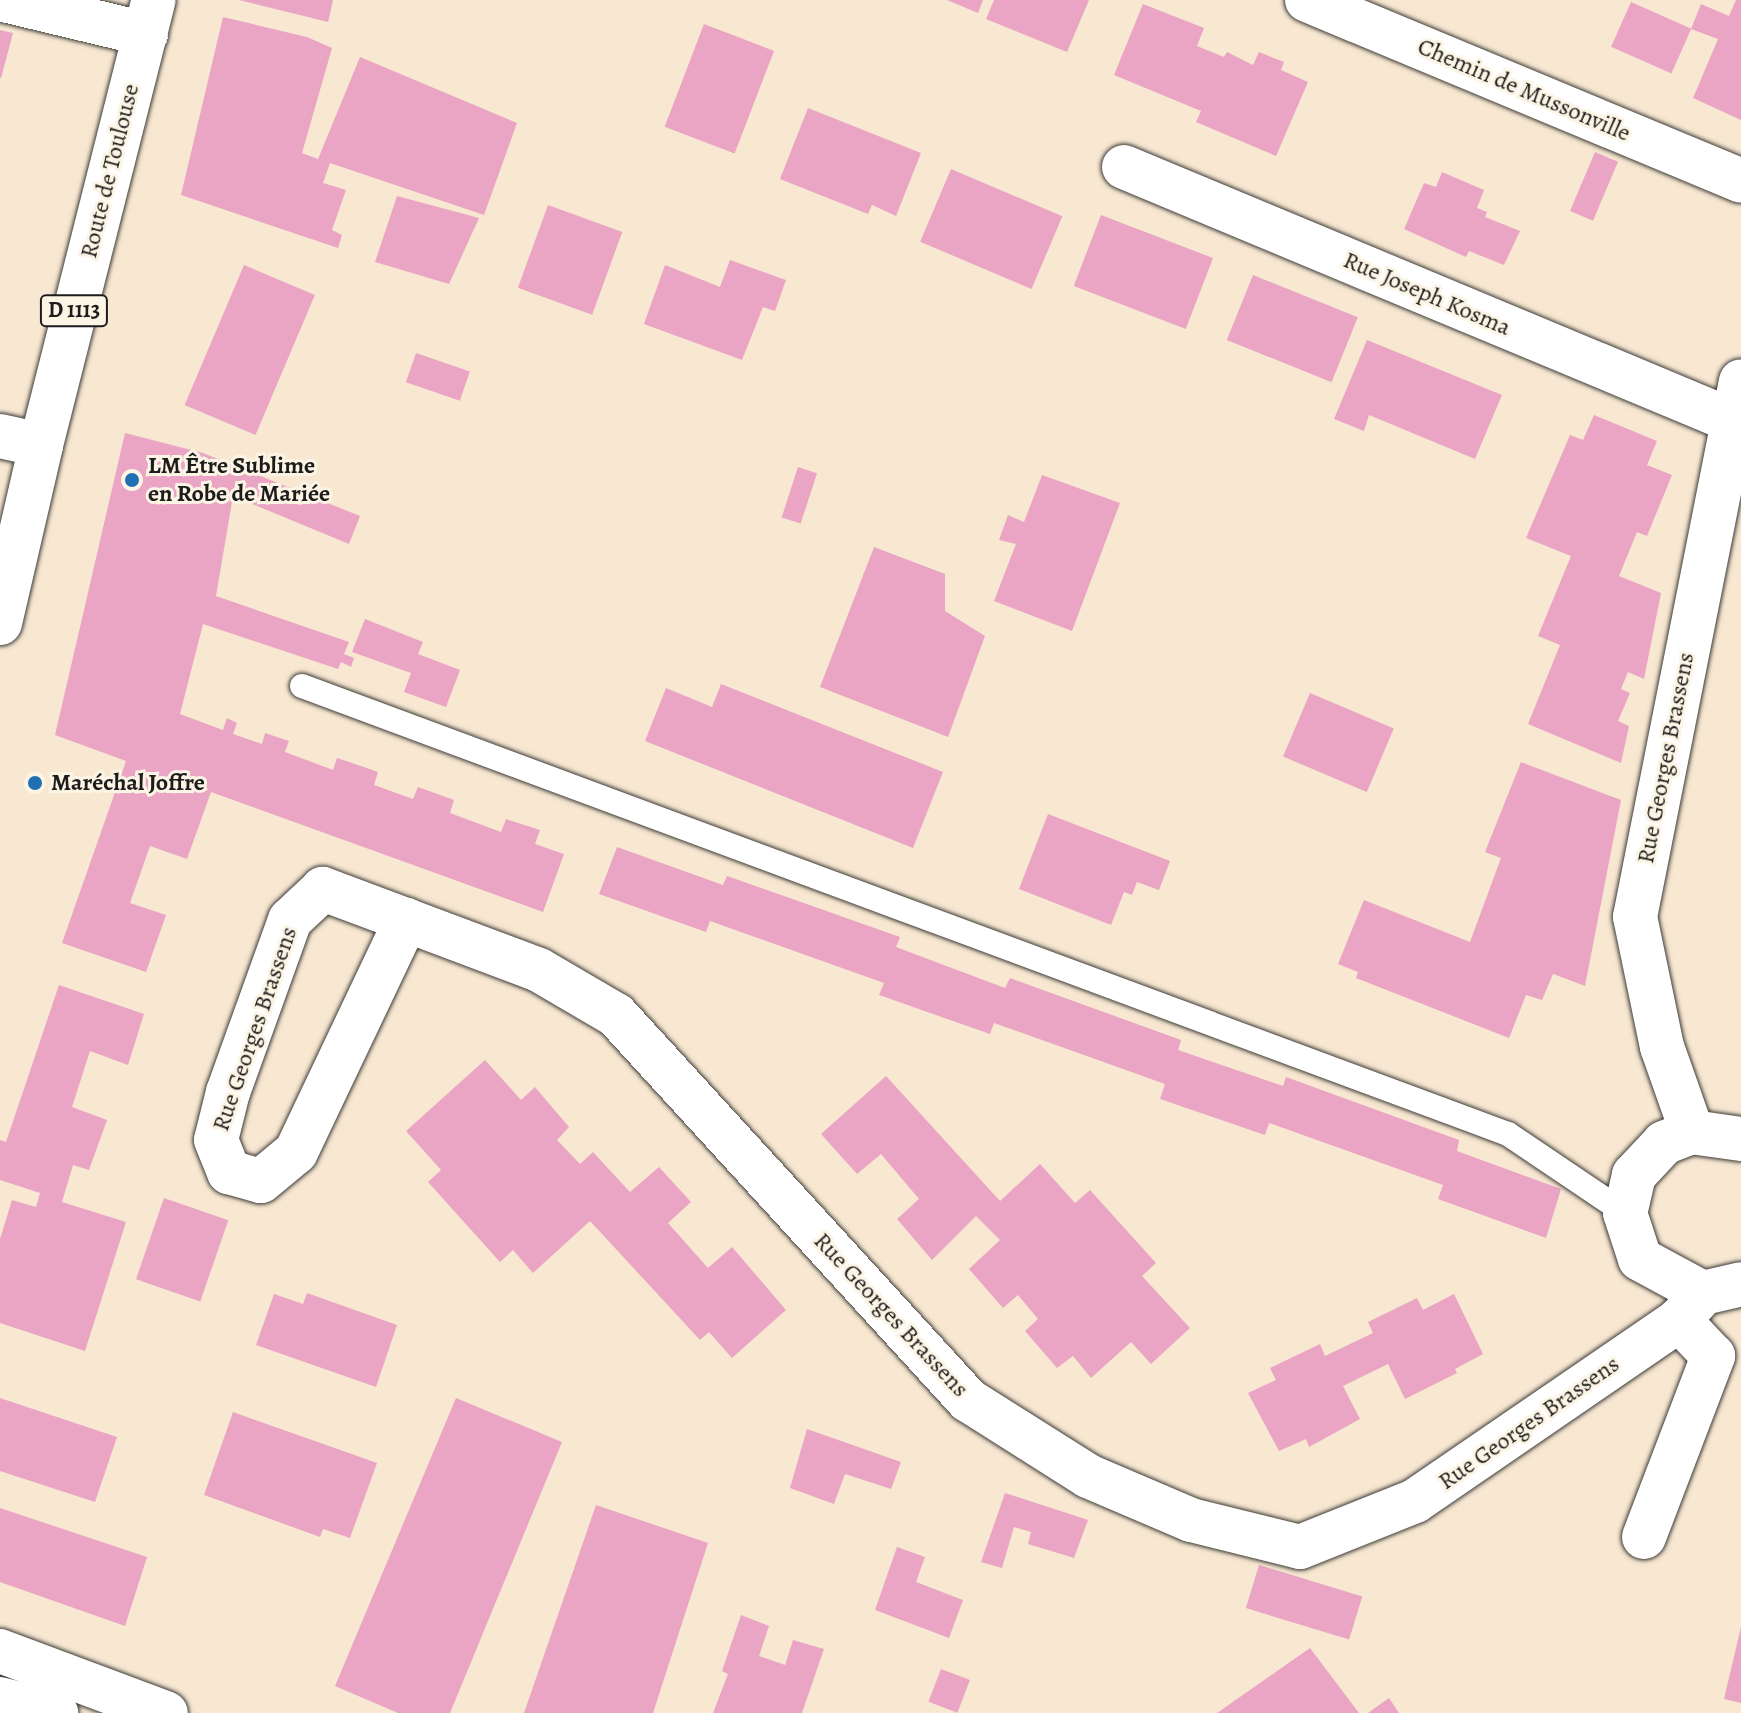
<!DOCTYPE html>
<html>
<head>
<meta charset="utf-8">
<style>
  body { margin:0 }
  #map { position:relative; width:1741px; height:1713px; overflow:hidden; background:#f8e8d2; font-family:Alegreya,serif }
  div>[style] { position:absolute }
  .building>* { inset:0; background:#e9a5c3; transform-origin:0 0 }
  .roads { filter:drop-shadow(0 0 2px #3d3b37) drop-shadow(0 0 2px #3d3b37) }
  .lane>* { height:24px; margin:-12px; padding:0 12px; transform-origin:12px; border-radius:12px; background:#fff }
  .street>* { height:44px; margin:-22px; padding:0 22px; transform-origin:22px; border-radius:22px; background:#fff }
  .primary>* { height:44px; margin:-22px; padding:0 22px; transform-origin:22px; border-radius:22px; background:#fff }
  .dots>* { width:22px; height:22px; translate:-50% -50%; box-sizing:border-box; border:4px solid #fcf5e5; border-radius:50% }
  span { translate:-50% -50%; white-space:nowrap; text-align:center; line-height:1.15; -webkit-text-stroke:6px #fcf5e5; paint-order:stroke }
  .shield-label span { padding:2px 6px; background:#fcf5e5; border:2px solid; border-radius:6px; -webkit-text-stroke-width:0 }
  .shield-label { font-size:22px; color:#1c1c1c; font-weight:700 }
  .street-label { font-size:24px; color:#1c1c1c }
  .poi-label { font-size:24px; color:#1c1c1c; font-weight:700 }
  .left { translate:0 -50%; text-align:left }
</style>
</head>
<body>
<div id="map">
  <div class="building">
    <div style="clip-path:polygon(239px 0,333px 0,328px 22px)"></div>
    <div style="clip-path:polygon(947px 0,983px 0,978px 13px)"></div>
    <div style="clip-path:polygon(994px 0,1089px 0,1067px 52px,986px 19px)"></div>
    <div style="clip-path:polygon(1736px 0,1741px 0,1741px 120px,1693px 98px,1718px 39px,1691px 29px,1701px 4px,1729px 16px)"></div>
    <div style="left:1631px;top:2px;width:66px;height:49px;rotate:24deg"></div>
    <div style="clip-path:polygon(1143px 4px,1204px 28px,1197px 46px,1224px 57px,1227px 52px,1253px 65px,1259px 52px,1284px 62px,1281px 70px,1308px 82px,1276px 156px,1196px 122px,1201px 111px,1114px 75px)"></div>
    <div style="clip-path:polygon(223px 17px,307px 37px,332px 48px,302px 153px,318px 159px,360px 57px,517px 123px,484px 215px,330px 163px,323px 183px,346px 190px,332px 230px,342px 235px,338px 248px,181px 195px)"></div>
    <div style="left:704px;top:24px;width:75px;height:110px;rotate:21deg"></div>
    <div style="clip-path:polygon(0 30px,13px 33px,1px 78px,0 78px)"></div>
    <div style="clip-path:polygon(808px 108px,921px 153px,896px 216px,872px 205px,868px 214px,780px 179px)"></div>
    <div style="left:1595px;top:152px;width:25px;height:64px;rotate:23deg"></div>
    <div style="left:951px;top:169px;width:121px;height:79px;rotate:23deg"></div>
    <div style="clip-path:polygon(1442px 172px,1484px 190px,1477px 208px,1487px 212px,1485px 217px,1520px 231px,1504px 265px,1469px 251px,1466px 257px,1404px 229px,1424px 183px,1436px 187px)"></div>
    <div style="clip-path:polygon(397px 196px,479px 218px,449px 284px,375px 262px)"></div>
    <div style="left:548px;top:205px;width:79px;height:88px;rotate:20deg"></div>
    <div style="left:1101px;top:215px;width:120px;height:76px;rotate:21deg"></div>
    <div style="clip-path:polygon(730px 260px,786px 280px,775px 311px,763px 307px,742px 360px,644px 324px,665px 265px,720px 287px)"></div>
    <div style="left:244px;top:265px;width:77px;height:152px;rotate:23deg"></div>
    <div style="left:1253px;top:275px;width:113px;height:70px;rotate:22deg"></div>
    <div style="clip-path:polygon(1367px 340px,1502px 395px,1475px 459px,1369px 415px,1364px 431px,1334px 419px)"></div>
    <div style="left:416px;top:353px;width:57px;height:31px;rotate:19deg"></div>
    <div style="clip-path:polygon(1594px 415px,1657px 441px,1647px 465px,1672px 475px,1647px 536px,1637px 532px,1619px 576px,1661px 593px,1644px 679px,1628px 672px,1621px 689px,1630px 693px,1618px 721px,1629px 726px,1621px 763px,1528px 724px,1560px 645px,1538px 636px,1571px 556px,1526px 538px,1570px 435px,1583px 440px)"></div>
    <div style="clip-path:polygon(125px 433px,203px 453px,360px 516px,349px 544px,233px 496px,216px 596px,349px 642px,344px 654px,354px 658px,351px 667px,341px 662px,338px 669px,203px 624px,180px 714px,223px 730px,227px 718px,237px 723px,233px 734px,262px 744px,265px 733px,289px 741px,285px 752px,333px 770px,337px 758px,358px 765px,378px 772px,374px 785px,413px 799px,418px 787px,454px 800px,450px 813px,501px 832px,506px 819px,540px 830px,535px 844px,564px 854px,543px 912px,211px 792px,187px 859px,150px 846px,130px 903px,166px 915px,146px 972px,62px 943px,126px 761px,55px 735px)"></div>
    <div style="left:798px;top:467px;width:20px;height:53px;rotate:18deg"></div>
    <div style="clip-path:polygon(1042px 475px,1120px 503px,1072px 631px,994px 601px,1016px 544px,999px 540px,1008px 515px,1024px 522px)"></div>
    <div style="clip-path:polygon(874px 547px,945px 574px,945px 611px,985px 636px,948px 737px,820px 687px)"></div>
    <div style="clip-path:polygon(365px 619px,423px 642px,418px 654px,460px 670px,446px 707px,404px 692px,411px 673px,352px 652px)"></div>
    <div style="clip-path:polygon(721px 684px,943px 772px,913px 848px,645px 741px,666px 688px,712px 707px)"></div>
    <div style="left:1310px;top:693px;width:91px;height:69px;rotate:23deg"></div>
    <div style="clip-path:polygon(1521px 762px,1621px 800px,1585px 986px,1553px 974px,1542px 1000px,1526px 995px,1509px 1038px,1356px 978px,1358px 972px,1338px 964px,1364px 900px,1470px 942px,1501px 858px,1485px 852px)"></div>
    <div style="clip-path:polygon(1048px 814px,1170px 861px,1159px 890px,1137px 882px,1132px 895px,1124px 892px,1111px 925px,1019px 889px)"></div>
    <div style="clip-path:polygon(617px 847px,723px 885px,727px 876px,900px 937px,896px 947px,1005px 988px,1010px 978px,1181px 1040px,1178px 1050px,1283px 1086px,1286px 1077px,1459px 1140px,1457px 1151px,1561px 1189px,1546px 1238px,1438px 1199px,1443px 1185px,1269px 1123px,1265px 1135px,1160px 1099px,1165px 1084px,994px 1023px,990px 1034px,879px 995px,884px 983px,710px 921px,706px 932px,599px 894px)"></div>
    <div style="clip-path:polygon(59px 985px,144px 1014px,128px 1065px,90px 1051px,72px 1107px,107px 1120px,89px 1170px,73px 1165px,62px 1202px,126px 1222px,85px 1351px,0 1323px,0 1239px,12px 1200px,36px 1207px,40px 1193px,0 1180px,0 1140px,6px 1142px)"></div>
    <div style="clip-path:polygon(485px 1060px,521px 1100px,535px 1087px,569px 1127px,557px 1140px,580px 1164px,593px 1152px,630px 1192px,659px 1167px,691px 1202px,668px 1223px,708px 1268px,732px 1247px,786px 1310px,732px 1358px,709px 1332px,700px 1340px,590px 1221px,533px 1273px,513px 1250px,500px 1262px,428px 1182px,441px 1170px,406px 1131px)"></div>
    <div style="clip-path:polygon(886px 1076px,1000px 1201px,1040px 1164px,1075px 1203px,1090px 1190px,1156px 1263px,1142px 1276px,1190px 1328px,1151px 1364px,1131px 1342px,1091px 1378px,1073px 1356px,1057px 1368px,1025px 1331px,1038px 1319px,1018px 1295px,1003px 1308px,969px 1269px,1000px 1240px,976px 1216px,932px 1260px,897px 1219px,919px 1199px,881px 1154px,857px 1174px,821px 1134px)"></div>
    <div style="left:164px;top:1198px;width:68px;height:86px;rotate:19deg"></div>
    <div style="clip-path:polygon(307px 1293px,397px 1325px,376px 1387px,256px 1345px,274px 1294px,303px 1304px)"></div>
    <div style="clip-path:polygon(1454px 1294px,1483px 1354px,1455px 1369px,1457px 1373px,1405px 1399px,1388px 1364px,1343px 1386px,1360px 1419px,1309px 1447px,1306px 1439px,1279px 1451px,1248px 1393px,1276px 1380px,1270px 1368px,1320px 1344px,1325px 1356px,1373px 1333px,1368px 1322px,1417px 1298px,1423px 1310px)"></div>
    <div style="clip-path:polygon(0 1398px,117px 1437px,95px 1502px,0 1471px)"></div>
    <div style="clip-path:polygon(456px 1398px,562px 1442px,450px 1713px,398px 1713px,335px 1686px)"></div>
    <div style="clip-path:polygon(233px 1412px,377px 1463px,350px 1538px,323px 1529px,320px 1537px,204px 1495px)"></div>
    <div style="clip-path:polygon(807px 1429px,901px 1462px,891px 1489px,845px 1474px,834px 1504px,790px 1488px)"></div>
    <div style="clip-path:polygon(1005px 1493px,1088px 1520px,1074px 1558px,1028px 1544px,1031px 1532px,1014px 1527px,1002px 1568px,981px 1562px)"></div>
    <div style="clip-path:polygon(596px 1505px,708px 1543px,653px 1713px,524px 1713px)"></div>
    <div style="clip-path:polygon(0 1508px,147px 1557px,125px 1626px,0 1582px)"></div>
    <div style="clip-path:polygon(897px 1547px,925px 1557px,916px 1582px,963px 1600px,949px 1638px,875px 1610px)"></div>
    <div style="left:1259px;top:1565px;width:108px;height:45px;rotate:17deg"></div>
    <div style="clip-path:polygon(741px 1615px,769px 1626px,759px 1656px,785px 1665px,793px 1640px,824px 1649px,802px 1713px,713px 1713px,728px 1674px,722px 1671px)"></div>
    <div style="clip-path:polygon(1741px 1627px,1741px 1703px,1724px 1699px)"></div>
    <div style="clip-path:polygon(1310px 1648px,1359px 1713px,1217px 1713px)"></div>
    <div style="left:941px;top:1669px;width:31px;height:35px;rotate:21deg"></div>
    <div style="clip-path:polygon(1389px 1698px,1399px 1713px,1368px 1713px)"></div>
  </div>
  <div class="roads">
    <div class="lane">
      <div style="left:302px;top:686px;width:1287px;rotate:20.38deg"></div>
      <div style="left:1508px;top:1134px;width:141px;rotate:34deg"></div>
    </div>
    <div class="street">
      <div style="left:4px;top:0;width:146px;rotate:13.5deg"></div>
      <div style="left:1307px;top:0;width:470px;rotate:22.6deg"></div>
      <div style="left:1124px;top:167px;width:658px;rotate:22.63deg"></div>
      <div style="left:0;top:436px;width:42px;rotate:12.4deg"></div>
      <div style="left:406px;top:920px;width:89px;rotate:-159.5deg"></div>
      <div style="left:323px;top:889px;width:45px;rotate:136.8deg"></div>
      <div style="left:290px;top:920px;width:183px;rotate:109.8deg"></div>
      <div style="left:228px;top:1092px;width:49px;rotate:104deg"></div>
      <div style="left:216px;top:1140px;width:35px;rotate:68deg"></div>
      <div style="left:229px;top:1172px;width:33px;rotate:16deg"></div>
      <div style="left:261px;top:1181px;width:45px;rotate:-39.6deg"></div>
      <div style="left:296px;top:1152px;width:257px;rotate:-64.6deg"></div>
      <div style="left:406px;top:920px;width:142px;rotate:20.6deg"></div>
      <div style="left:539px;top:970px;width:89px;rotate:30.3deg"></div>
      <div style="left:616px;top:1015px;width:522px;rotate:47.56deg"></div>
      <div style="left:968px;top:1400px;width:142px;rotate:32.3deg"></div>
      <div style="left:1088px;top:1476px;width:112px;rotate:23.1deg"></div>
      <div style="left:1191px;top:1520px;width:112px;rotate:13.9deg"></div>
      <div style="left:1300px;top:1547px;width:124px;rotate:-21.8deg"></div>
      <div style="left:1415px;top:1501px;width:320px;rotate:-34.4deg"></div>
      <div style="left:1679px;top:1320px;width:36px;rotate:-48deg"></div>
      <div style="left:1692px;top:1132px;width:90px;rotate:-109.4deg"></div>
      <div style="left:1662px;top:1047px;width:133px;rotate:-101.7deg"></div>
      <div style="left:1635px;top:917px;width:546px;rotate:-78.81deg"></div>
      <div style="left:1741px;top:1139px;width:49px;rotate:-171.9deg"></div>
      <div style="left:1692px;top:1132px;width:30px;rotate:159deg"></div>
      <div style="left:1664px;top:1143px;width:44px;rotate:133.2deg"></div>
      <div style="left:1634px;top:1175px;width:39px;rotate:103deg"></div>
      <div style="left:1625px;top:1213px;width:48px;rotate:71.9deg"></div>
      <div style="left:1640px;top:1259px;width:72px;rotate:28.4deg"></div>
      <div style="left:1703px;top:1293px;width:39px;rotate:-13deg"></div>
      <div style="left:1644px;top:1537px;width:194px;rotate:-69.1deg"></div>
      <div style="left:1713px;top:1356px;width:50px;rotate:-133.4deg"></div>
      <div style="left:0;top:1651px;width:177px;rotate:20.5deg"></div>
      <div style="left:0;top:1699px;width:58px;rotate:14deg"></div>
    </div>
    <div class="primary">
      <div style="left:0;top:623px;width:183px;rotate:-77deg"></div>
      <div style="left:41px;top:445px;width:459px;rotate:-75.8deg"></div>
    </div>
  </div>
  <div class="dots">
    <div style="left:132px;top:480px;background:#1f6fb2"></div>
    <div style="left:35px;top:783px;background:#1f6fb2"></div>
  </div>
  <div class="shield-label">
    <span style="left:74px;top:311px">D 1113</span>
  </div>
  <div class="street-label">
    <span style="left:1524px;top:90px;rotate:23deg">Chemin de Mussonville</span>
    <span style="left:110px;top:171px;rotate:-76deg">Route de Toulouse</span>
    <span style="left:1427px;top:294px;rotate:23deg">Rue Joseph Kosma</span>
    <span style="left:1666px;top:758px;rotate:-79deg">Rue Georges Brassens</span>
    <span style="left:255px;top:1029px;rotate:-71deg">Rue Georges Brassens</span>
    <span style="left:891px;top:1315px;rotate:47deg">Rue Georges Brassens</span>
    <span style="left:1529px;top:1423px;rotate:-35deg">Rue Georges Brassens</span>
  </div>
  <div class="poi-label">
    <span class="left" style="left:148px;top:480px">LM Être Sublime<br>en Robe de Mariée</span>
    <span class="left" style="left:51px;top:783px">Maréchal Joffre</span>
  </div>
</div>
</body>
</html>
